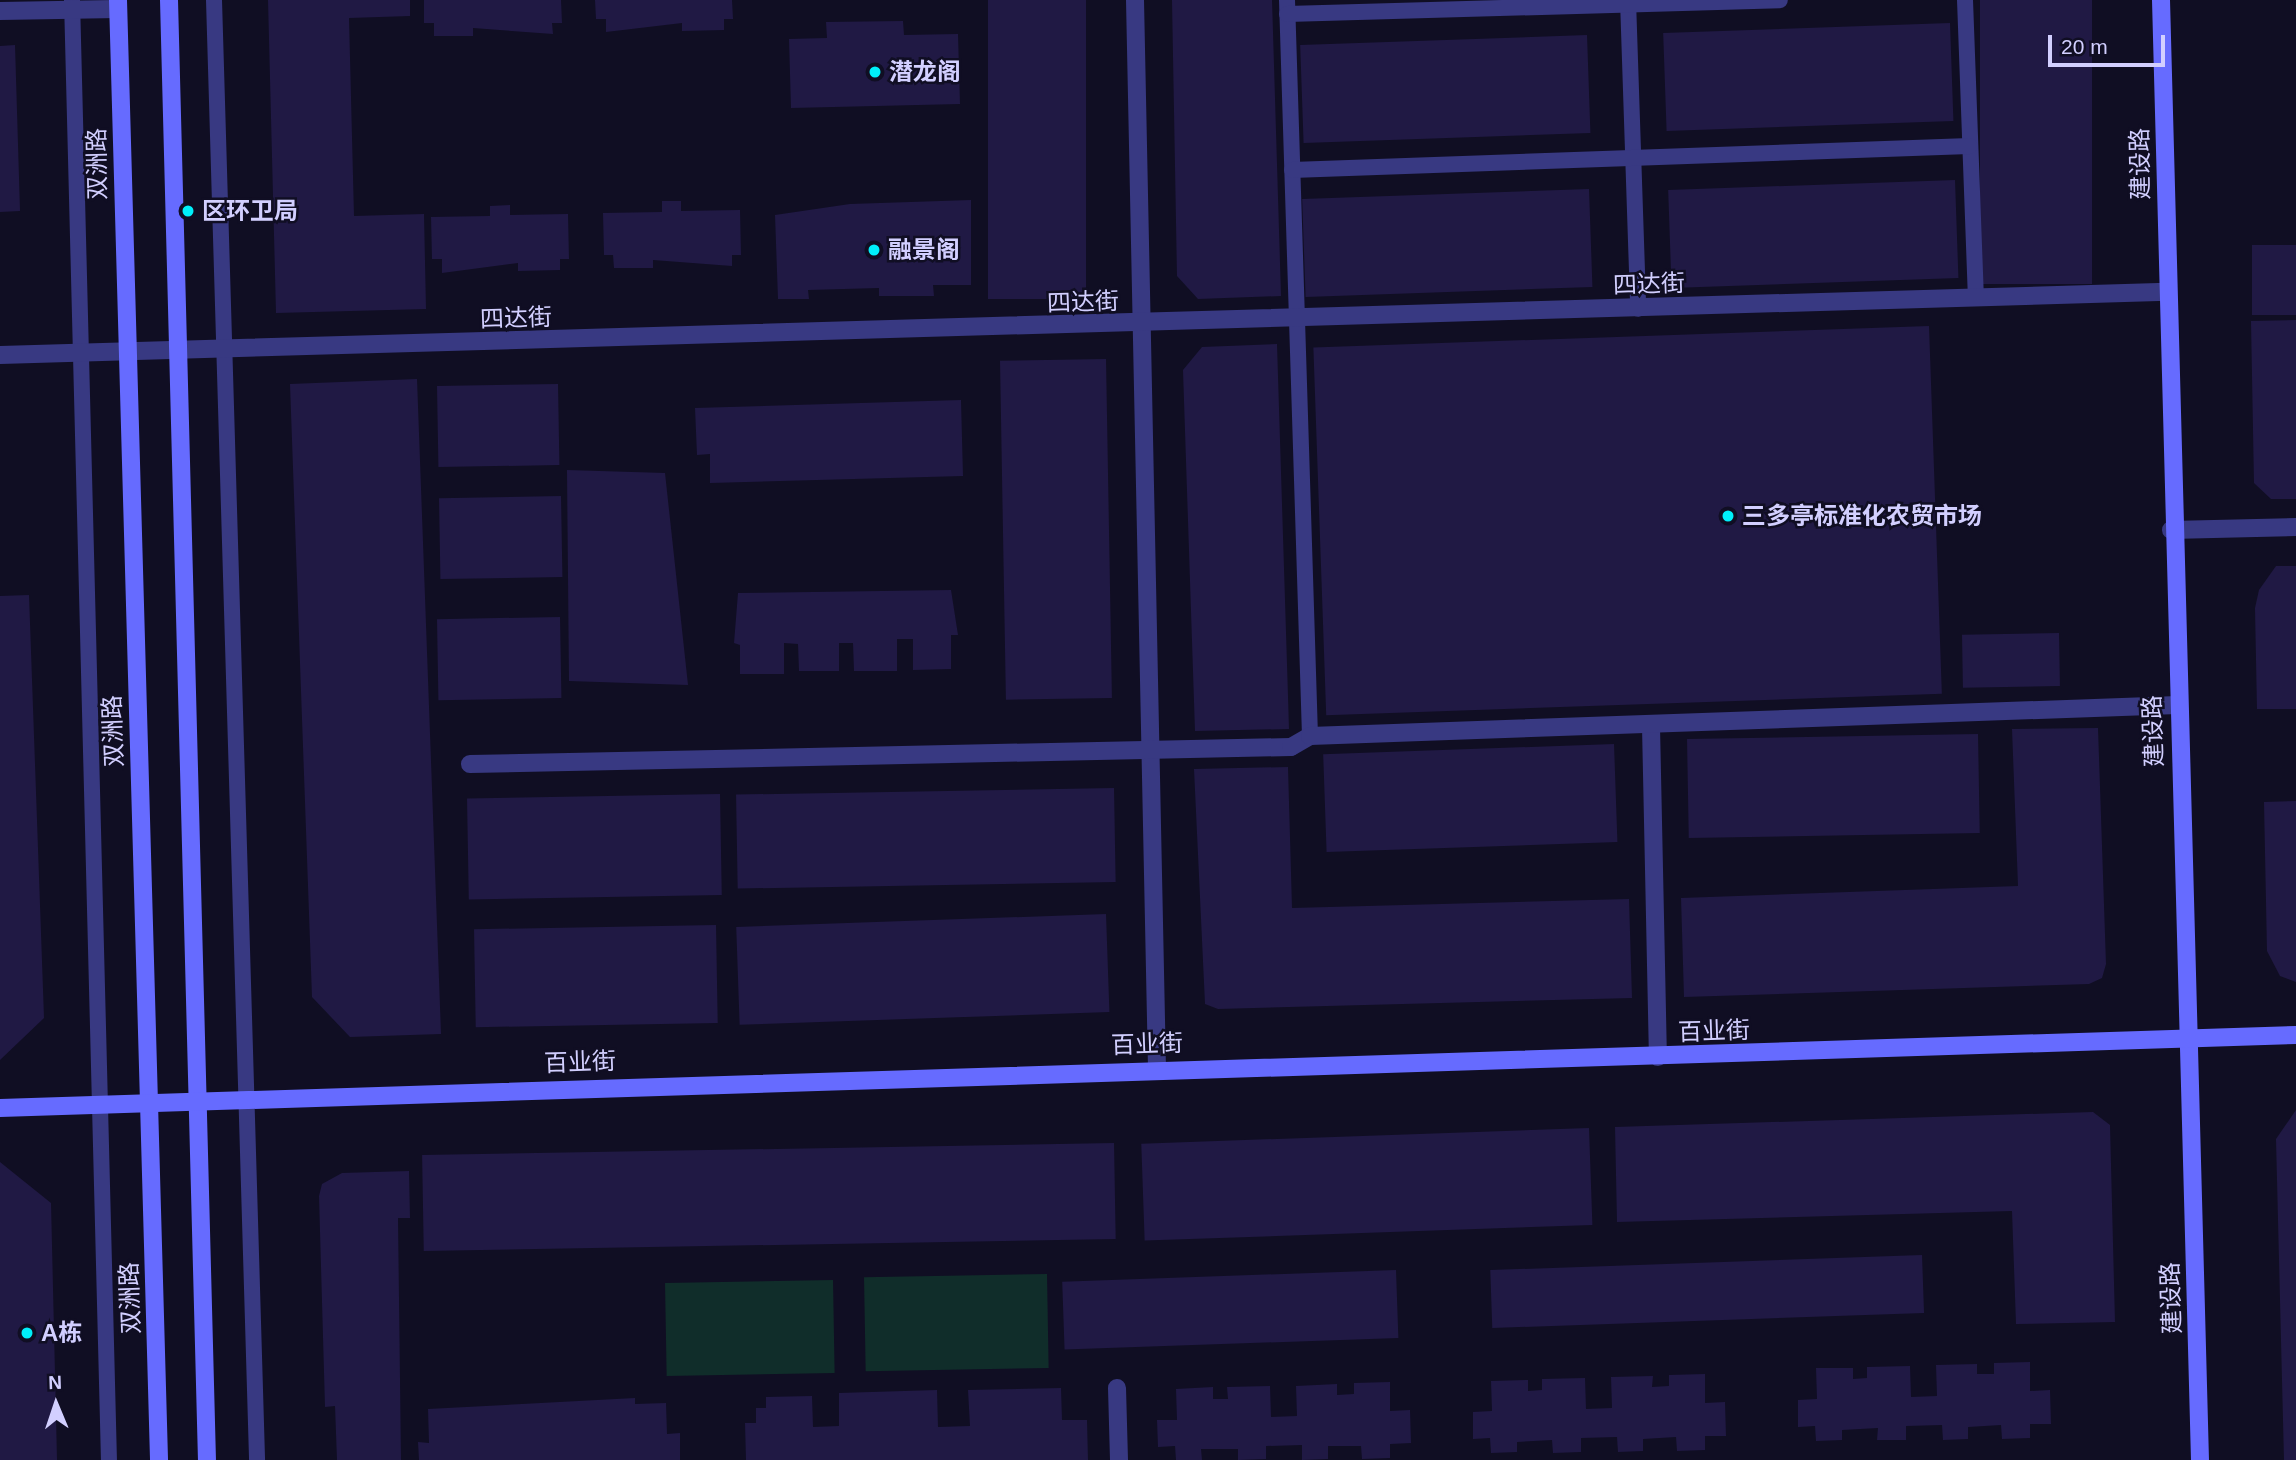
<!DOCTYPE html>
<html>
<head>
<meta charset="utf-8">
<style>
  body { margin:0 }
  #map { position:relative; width:2296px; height:1460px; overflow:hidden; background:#100e23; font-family:Helvetica,"Noto Sans SC",sans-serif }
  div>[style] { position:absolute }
  .green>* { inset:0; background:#102d2a; transform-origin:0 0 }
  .building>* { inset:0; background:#201944; transform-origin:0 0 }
  .lane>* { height:16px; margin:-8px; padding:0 8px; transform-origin:8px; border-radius:8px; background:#383982 }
  .street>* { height:18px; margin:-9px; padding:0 9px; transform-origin:9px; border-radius:9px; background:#383982 }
  .secondary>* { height:18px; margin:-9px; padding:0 9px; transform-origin:9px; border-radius:9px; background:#666bff }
  .dots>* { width:19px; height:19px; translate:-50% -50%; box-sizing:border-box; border:4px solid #100e23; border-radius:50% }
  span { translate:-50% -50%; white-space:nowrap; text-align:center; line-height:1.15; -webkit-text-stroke:5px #100e23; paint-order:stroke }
  .poi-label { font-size:24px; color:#d2cfff; font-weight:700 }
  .left { translate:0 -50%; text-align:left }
  .street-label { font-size:24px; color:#d2cfff }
  .north { position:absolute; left:21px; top:1369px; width:70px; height:70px; -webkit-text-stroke:5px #100e23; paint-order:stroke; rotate:358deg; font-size:19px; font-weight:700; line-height:28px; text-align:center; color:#d2cfff }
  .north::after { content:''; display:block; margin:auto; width:24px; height:32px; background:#d2cfff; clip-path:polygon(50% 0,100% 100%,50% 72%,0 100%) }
  .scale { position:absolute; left:2048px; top:35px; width:117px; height:32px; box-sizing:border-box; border:4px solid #d2cfff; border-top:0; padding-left:9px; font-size:21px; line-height:24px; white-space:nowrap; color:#d2cfff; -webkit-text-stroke:5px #100e23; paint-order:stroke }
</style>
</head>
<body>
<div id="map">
  <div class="green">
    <div style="left:1047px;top:1274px;width:94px;height:183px;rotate:89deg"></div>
    <div style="left:833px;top:1280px;width:93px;height:168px;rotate:89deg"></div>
  </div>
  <div class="building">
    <div style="clip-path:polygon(268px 0,410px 0,410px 16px,349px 18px,354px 216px,424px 214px,426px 309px,276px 313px)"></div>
    <div style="clip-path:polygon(424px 0,561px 0,562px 23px,552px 23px,553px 34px,473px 28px,473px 36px,434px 36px,434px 23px,424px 23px)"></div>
    <div style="clip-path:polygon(595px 0,732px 0,733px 19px,724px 19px,724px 30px,682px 31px,682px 23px,606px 32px,606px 19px,596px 19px)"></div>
    <div style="left:988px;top:0;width:98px;height:299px"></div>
    <div style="clip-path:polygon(1172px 0,1272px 0,1281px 296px,1198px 299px,1177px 276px)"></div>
    <div style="left:1980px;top:0;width:112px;height:284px"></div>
    <div style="clip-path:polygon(903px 21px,904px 35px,958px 34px,960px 104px,791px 108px,789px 39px,827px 38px,826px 22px)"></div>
    <div style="left:1950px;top:23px;width:98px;height:287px;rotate:88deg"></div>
    <div style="left:1587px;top:35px;width:98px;height:287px;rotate:88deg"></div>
    <div style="clip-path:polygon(15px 45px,20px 211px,0 212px,0 46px)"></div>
    <div style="left:1955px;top:180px;width:98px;height:287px;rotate:88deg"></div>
    <div style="left:1589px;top:189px;width:98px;height:287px;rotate:88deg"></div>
    <div style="clip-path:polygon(971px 200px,971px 285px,933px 285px,934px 296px,879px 296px,879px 288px,808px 290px,809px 299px,778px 299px,775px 215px,850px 204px)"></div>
    <div style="clip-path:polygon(662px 201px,681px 201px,681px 211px,740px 210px,741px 255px,732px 255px,732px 266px,653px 260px,653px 268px,614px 268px,613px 255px,604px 255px,603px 213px,662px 212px)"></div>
    <div style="clip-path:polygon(510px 205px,510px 215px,568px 214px,569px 259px,560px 259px,560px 270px,518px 271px,518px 263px,442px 273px,442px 259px,432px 259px,431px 217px,490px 216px,490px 206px)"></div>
    <div style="left:2296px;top:245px;width:70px;height:44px;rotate:90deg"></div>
    <div style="clip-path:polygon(2296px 320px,2296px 499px,2271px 499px,2254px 483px,2251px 321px)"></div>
    <div style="left:1929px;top:326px;width:368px;height:616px;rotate:88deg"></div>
    <div style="clip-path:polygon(1277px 344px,1289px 729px,1195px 731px,1183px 370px,1202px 347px)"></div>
    <div style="left:1106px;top:359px;width:339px;height:106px;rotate:89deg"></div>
    <div style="clip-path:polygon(417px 379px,441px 1034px,350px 1037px,312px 997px,290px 384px)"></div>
    <div style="left:558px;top:384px;width:81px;height:121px;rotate:89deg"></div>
    <div style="clip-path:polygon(961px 400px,963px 476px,710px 483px,710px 454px,697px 455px,695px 408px)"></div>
    <div style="clip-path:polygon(567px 470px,665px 473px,688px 685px,569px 681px)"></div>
    <div style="left:561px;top:496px;width:81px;height:122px;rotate:89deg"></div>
    <div style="clip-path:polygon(2276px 566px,2296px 566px,2296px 709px,2257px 709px,2255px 608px,2259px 590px)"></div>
    <div style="clip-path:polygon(951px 590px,958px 635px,951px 635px,951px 669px,913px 670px,913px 639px,897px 639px,897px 671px,854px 671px,853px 643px,839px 643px,839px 671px,799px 671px,798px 644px,784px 643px,784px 674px,740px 674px,740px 645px,734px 643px,738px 593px)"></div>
    <div style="clip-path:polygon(29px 595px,44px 1018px,0 1060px,0 596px)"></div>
    <div style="left:560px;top:617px;width:81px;height:123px;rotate:89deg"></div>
    <div style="left:2059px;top:633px;width:53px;height:97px;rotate:89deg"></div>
    <div style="clip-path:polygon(2098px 728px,2106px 964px,2102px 978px,2089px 984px,1684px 997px,1681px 898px,2018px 886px,2012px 729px)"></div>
    <div style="left:1978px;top:734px;width:99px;height:291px;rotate:89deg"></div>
    <div style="left:1614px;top:744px;width:98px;height:291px;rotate:88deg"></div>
    <div style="clip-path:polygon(1288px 767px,1292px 908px,1629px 899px,1632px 998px,1218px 1009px,1205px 1004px,1194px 769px)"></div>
    <div style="left:1114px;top:788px;width:94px;height:378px;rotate:89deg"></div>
    <div style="left:720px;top:794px;width:101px;height:253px;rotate:89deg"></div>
    <div style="clip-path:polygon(2296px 801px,2296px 982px,2280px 976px,2267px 951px,2264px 802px)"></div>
    <div style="left:1106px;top:914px;width:98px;height:370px;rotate:88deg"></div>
    <div style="left:716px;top:925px;width:98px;height:242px;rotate:89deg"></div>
    <div style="clip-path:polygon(2296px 1110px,2296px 1460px,2284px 1460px,2276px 1139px)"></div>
    <div style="clip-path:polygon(2093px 1112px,2110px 1125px,2115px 1322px,2016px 1324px,2012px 1211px,1617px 1222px,1615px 1127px)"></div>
    <div style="left:1589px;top:1128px;width:97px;height:448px;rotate:88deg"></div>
    <div style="left:1114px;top:1143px;width:96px;height:692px;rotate:89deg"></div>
    <div style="clip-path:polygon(0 1162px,51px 1203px,57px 1460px,0 1460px)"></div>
    <div style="clip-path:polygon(409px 1171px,410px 1218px,398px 1218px,401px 1460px,337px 1460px,335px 1406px,325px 1407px,319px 1196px,322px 1184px,342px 1173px)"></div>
    <div style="left:1922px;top:1255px;width:58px;height:432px;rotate:88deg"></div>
    <div style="left:1396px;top:1270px;width:68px;height:334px;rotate:88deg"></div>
    <div style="clip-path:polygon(2030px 1362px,2030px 1391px,2050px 1390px,2051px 1424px,2030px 1424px,2030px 1438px,2002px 1439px,2001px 1425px,1968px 1427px,1968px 1439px,1943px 1440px,1942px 1425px,1906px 1426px,1906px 1440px,1877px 1440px,1878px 1428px,1842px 1430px,1842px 1440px,1816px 1441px,1815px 1426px,1798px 1427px,1798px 1400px,1817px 1399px,1816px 1368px,1853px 1368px,1853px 1379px,1867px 1378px,1867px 1367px,1910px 1366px,1911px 1397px,1937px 1396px,1936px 1365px,1977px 1364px,1977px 1374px,1994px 1374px,1994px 1363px)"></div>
    <div style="clip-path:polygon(1705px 1374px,1705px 1403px,1725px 1402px,1726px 1436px,1705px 1436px,1705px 1450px,1677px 1451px,1676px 1437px,1643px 1439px,1643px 1451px,1618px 1452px,1617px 1437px,1581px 1438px,1581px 1452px,1553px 1453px,1552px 1440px,1517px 1442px,1517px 1452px,1491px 1453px,1490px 1438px,1473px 1439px,1473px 1412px,1492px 1411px,1491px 1381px,1528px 1380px,1528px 1391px,1542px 1390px,1542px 1379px,1585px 1378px,1586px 1409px,1612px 1408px,1611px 1377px,1653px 1376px,1652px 1387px,1669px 1386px,1669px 1375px)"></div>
    <div style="clip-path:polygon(1390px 1382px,1390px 1411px,1410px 1410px,1411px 1443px,1390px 1444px,1390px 1458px,1362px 1459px,1361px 1446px,1328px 1446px,1328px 1459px,1302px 1460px,1302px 1445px,1266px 1446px,1266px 1459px,1238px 1460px,1238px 1449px,1201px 1449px,1202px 1460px,1176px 1460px,1175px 1446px,1158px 1447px,1157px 1420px,1177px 1420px,1176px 1389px,1213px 1387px,1213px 1399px,1228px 1399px,1227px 1387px,1270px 1386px,1271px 1417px,1297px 1416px,1296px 1386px,1337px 1384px,1337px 1395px,1354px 1394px,1354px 1383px)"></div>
    <div style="clip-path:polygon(1061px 1388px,1062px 1420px,1087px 1420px,1088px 1460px,746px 1460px,745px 1423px,756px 1423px,756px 1408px,766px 1408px,766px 1397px,812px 1396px,813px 1427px,839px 1426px,839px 1393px,937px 1390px,938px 1427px,970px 1426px,968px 1390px)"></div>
    <div style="clip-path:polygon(635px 1398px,635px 1404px,666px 1403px,667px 1434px,680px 1433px,680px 1460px,419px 1460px,418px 1442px,429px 1443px,428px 1409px)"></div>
  </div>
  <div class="lane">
    <div style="left:72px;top:0;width:1460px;rotate:88.55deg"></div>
    <div style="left:214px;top:0;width:1461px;rotate:88.31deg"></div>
    <div style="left:1287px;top:0;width:736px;rotate:88.21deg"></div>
    <div style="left:1628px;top:0;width:309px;rotate:88.1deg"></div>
    <div style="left:1965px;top:0;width:298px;rotate:87.9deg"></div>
    <div style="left:1287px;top:14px;width:493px;rotate:-1.6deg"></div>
    <div style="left:1292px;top:170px;width:678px;rotate:-2.03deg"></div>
  </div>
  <div class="street">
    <div style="left:1135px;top:0;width:1068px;rotate:88.82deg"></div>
    <div style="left:0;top:11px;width:118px;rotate:-1deg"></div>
    <div style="left:0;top:355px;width:2168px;rotate:-1.67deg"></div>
    <div style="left:2171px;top:530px;width:125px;rotate:-1.4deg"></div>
    <div style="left:1651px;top:726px;width:331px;rotate:88.8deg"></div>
    <div style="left:470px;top:764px;width:821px;rotate:-1.19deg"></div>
    <div style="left:1291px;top:747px;width:22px;rotate:-30deg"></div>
    <div style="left:1310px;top:736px;width:868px;rotate:-2.05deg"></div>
    <div style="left:1117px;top:1388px;width:72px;rotate:88.4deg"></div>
  </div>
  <div class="secondary">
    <div style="left:118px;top:0;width:1461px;rotate:88.39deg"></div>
    <div style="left:169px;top:0;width:1460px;rotate:88.51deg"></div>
    <div style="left:2161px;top:0;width:1461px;rotate:88.47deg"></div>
    <div style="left:0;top:1108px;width:2297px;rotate:-1.82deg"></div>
  </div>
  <div class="dots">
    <div style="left:875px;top:72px;background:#00effa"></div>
    <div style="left:188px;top:211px;background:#00effa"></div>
    <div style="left:874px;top:250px;background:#00effa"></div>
    <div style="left:1728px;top:516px;background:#00effa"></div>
    <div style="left:27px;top:1333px;background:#00effa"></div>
  </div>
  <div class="poi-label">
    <span class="left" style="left:889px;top:72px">潜龙阁</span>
    <span class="left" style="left:202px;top:211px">区环卫局</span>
    <span class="left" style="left:888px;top:250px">融景阁</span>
    <span class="left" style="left:1742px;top:516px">三多亭标准化农贸市场</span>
    <span class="left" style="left:41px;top:1333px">A栋</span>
  </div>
  <div class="street-label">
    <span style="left:97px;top:164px;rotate:-91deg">双洲路</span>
    <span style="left:2140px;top:164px;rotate:-91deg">建设路</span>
    <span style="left:1649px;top:284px;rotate:-2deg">四达街</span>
    <span style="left:1083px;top:302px;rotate:-2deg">四达街</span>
    <span style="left:516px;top:318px;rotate:-2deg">四达街</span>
    <span style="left:113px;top:731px;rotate:-92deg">双洲路</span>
    <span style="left:2153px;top:731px;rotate:-92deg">建设路</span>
    <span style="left:1714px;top:1031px;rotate:-2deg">百业街</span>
    <span style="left:1147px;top:1044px;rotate:-2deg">百业街</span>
    <span style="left:580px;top:1062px;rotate:-2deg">百业街</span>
    <span style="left:130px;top:1298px;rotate:-92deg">双洲路</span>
    <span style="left:2171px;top:1298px;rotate:-92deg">建设路</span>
  </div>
  <div class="north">N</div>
  <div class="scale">20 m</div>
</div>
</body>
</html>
